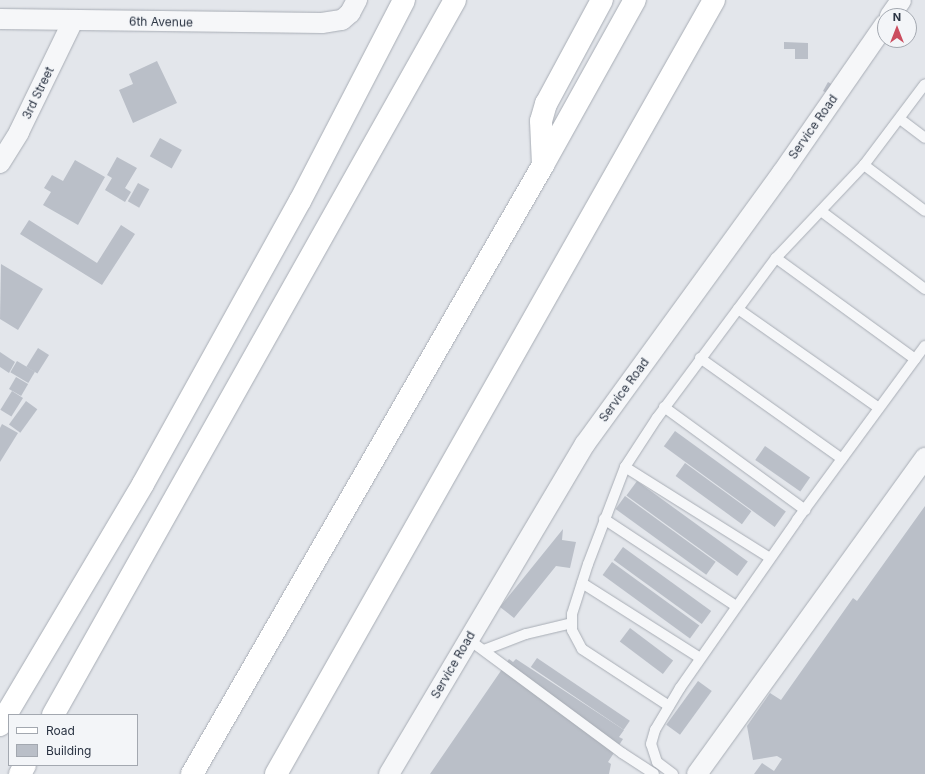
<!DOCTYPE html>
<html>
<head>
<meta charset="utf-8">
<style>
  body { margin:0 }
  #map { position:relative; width:925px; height:774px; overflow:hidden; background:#e3e6eb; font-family:Inter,sans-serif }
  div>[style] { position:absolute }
  .building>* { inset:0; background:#babfc8; transform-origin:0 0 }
  .roads { filter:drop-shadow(0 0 1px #a8adb5) drop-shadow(0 0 1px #a8adb5) }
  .service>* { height:10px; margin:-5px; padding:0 5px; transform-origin:5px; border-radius:5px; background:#f6f7f9 }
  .minor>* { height:20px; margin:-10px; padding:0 10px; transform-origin:10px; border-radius:10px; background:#f6f7f9 }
  .primary>* { height:22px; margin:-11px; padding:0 11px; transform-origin:11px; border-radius:11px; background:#fff }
  .motorway>* { height:22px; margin:-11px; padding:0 11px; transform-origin:11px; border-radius:11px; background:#fff }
  span { translate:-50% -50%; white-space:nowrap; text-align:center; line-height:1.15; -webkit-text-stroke:3px #f3f5f8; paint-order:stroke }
  .street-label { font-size:12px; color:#2b3443 }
  .legend { position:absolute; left:8px; top:714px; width:130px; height:52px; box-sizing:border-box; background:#f3f5f8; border:1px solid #a3a8b0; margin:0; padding:5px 7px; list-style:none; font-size:12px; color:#2b3443 }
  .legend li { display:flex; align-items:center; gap:8px; height:20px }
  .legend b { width:20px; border:1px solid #a3a8b0 }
  .north { position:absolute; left:877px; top:8px; width:40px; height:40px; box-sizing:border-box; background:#f3f5f8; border:1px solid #a3a8b0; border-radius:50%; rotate:0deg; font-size:11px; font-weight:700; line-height:16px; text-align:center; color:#2b3443 }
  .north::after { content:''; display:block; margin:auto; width:14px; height:18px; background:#cb4d5f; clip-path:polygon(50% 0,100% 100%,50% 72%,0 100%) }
</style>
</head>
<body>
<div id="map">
  <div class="building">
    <div style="clip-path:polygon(784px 42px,808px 43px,808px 59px,795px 59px,795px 49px,784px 49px)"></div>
    <div style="clip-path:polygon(157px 61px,177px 103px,133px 123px,119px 90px,133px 84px,129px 74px)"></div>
    <div style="clip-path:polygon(828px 82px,836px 87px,830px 95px,823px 91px)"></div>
    <div style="left:160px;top:138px;width:25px;height:21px;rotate:29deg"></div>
    <div style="clip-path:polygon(117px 157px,137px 168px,125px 188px,131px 192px,125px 202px,105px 190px,112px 178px,107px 175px)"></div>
    <div style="clip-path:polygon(75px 160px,105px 177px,78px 225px,43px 205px,51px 192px,44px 188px,52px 175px,63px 181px)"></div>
    <div style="left:138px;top:183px;width:13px;height:21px;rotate:29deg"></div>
    <div style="clip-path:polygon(29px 220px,97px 263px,121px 225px,135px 234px,102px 285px,20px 234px)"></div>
    <div style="clip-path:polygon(1px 264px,43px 289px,18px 330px,0 319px)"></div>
    <div style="left:38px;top:348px;width:13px;height:22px;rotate:32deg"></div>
    <div style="clip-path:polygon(0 352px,15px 362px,9px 373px,0 367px)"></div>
    <div style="left:17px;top:361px;width:21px;height:13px;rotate:31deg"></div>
    <div style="left:16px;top:377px;width:14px;height:14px;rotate:30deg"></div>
    <div style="left:12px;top:391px;width:13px;height:22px;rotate:32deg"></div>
    <div style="left:26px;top:401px;width:14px;height:29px;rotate:36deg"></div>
    <div style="clip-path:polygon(2px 424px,18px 433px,0 462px,0 428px)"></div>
    <div style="left:675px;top:431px;width:137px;height:19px;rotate:36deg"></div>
    <div style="left:765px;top:446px;width:55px;height:17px;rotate:35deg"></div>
    <div style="left:685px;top:463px;width:82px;height:16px;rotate:36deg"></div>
    <div style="left:637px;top:481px;width:137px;height:18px;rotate:36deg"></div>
    <div style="left:625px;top:496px;width:112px;height:16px;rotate:36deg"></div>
    <div style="clip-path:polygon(925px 506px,925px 774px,754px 774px,762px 763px,774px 771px,782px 759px,777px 756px,753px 760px,747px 726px,770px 693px,781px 700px,853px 598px,857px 601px)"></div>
    <div style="clip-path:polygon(563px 529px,562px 540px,576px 542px,570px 568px,556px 566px,514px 618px,500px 607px)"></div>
    <div style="left:623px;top:547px;width:109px;height:16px;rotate:36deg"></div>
    <div style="left:612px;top:562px;width:108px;height:16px;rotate:36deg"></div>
    <div style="left:630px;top:628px;width:54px;height:17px;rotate:37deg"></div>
    <div style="left:537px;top:658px;width:112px;height:11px;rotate:34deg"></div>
    <div style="clip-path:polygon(509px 659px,513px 662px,516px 659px,624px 730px,619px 737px,623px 739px,608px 762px,611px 764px,609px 774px,430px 774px)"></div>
    <div style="left:698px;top:681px;width:17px;height:54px;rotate:36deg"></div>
  </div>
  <div class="roads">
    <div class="service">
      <div style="left:900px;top:119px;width:31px;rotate:37deg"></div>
      <div style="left:864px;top:165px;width:76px;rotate:37deg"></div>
      <div style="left:821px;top:211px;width:130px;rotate:36.9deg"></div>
      <div style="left:776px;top:258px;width:172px;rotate:36deg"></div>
      <div style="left:738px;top:309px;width:172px;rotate:35.1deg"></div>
      <div style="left:700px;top:358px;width:174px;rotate:35.4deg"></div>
      <div style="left:664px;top:407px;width:175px;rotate:36.1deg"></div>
      <div style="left:625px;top:467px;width:171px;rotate:32.1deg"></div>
      <div style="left:604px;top:519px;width:158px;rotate:33.4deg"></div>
      <div style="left:582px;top:583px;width:140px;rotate:32.4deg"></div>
      <div style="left:468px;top:639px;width:192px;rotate:36.5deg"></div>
      <div style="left:622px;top:753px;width:38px;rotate:33deg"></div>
      <div style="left:484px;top:650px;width:45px;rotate:-20.9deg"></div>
      <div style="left:526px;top:634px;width:47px;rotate:-13.4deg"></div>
      <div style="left:669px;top:706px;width:104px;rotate:-146.8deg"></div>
      <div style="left:582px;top:649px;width:21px;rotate:-118deg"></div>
      <div style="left:572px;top:630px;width:16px;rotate:-90deg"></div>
      <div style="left:572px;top:614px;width:52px;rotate:-72.3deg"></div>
      <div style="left:588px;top:564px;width:104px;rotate:-69.1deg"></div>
      <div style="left:625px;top:467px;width:59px;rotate:-56.9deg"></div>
      <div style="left:657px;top:418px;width:199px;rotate:-53.4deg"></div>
      <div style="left:776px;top:258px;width:128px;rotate:-46.6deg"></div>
      <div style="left:864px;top:165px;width:101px;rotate:-53deg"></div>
      <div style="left:673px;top:774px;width:20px;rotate:-143deg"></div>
      <div style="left:657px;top:762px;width:19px;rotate:-108deg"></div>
      <div style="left:651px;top:744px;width:15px;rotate:-74deg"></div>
      <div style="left:655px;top:730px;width:49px;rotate:-59.2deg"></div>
      <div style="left:680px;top:688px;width:205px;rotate:-55.1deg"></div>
      <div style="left:797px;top:520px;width:216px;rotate:-53.7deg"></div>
    </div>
    <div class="minor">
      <div style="left:890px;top:16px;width:19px;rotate:-55deg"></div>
      <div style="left:0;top:19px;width:322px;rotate:0.7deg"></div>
      <div style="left:322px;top:23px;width:20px;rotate:-9deg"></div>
      <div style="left:342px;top:20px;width:11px;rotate:-41deg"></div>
      <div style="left:350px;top:13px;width:15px;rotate:-62deg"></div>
      <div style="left:0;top:163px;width:36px;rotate:-58deg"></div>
      <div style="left:19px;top:132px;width:123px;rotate:-64.1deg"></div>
      <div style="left:389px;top:774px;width:384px;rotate:-59.3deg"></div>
      <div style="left:585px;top:444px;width:335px;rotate:-54deg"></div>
      <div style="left:782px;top:173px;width:181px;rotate:-55.3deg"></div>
      <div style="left:697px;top:774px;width:390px;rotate:-54.2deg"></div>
    </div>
    <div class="primary">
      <div style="left:53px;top:715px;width:820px;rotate:-60.65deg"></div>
      <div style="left:0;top:725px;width:280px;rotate:-59.3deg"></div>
      <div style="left:143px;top:484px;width:324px;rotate:-61deg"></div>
      <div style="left:300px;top:201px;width:226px;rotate:-62.6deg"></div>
      <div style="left:20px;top:774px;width:10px;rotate:-61deg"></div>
    </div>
    <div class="motorway">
      <div style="left:543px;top:165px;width:44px;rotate:-92.6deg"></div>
      <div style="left:541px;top:121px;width:18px;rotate:-74deg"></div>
      <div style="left:546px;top:104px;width:118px;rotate:-61.7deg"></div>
      <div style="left:192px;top:774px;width:703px;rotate:-60.04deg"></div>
      <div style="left:543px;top:165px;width:189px;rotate:-60.9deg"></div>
      <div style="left:276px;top:774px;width:889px;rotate:-60.49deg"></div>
    </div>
  </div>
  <div class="street-label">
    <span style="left:161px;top:22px;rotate:1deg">6th Avenue</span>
    <span style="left:38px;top:93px;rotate:-64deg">3rd Street</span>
    <span style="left:813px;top:127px;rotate:-55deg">Service Road</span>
    <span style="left:624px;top:390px;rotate:-54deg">Service Road</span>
    <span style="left:453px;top:665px;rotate:-60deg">Service Road</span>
  </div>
  <ul class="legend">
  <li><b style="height:5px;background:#fff"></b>Road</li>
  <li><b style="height:11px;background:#babfc8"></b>Building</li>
  </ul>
  <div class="north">N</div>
</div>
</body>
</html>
